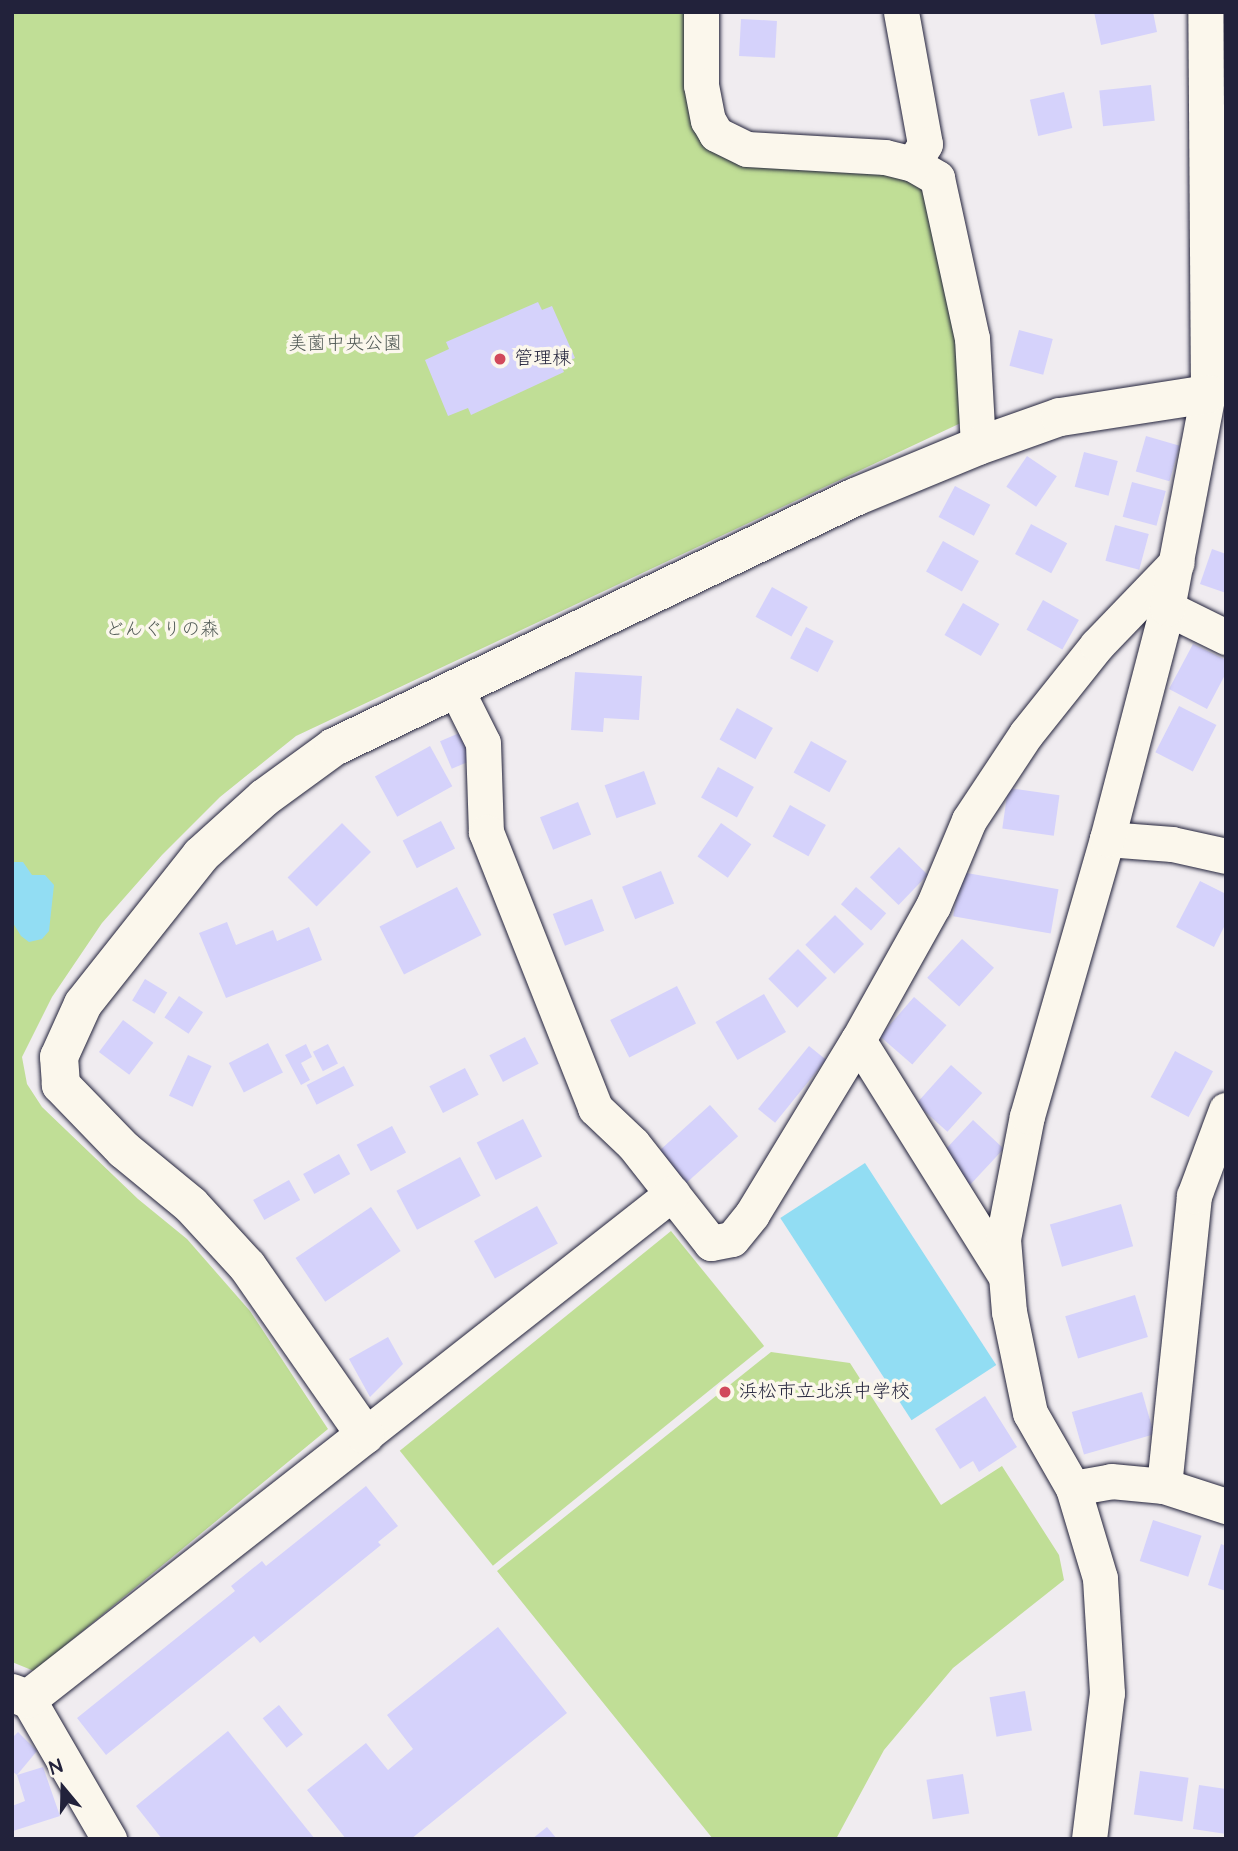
<!DOCTYPE html>
<html>
<head>
<meta charset="utf-8">
<style>
  body { margin:0 }
  #map { position:relative; width:1238px; height:1851px; overflow:hidden; background:#f0ecf0; font-family:"Architects Daughter","Klee One",sans-serif }
  div>[style] { position:absolute }
  .green>* { inset:0; background:#c0de96; transform-origin:0 0 }
  .water>* { inset:0; background:#92ddf3; transform-origin:0 0 }
  .building>* { inset:0; background:#d5d2fb; transform-origin:0 0 }
  .roads { filter:drop-shadow(0 0 2px #22223b) drop-shadow(0 0 2px #22223b) }
  .minor>* { height:35px; margin:-17.5px; padding:0 17.5px; transform-origin:17.5px; border-radius:17.5px; background:#fbf7ec }
  .tertiary>* { height:38px; margin:-19px; padding:0 19px; transform-origin:19px; border-radius:19px; background:#fbf7ec }
  .dots>* { width:19px; height:19px; translate:-50% -50%; box-sizing:border-box; border:4px solid #fbf7ec; border-radius:50% }
  span { translate:-50% -50%; white-space:nowrap; text-align:center; line-height:1.15; -webkit-text-stroke:7px #fbf7ec; paint-order:stroke }
  .park-label { font-size:19px; color:#515a56 }
  .poi-label { font-size:19px; color:#22223b }
  .left { translate:0 -50%; text-align:left }
  .frame { position:absolute; inset:0; border:14px solid #22223b; pointer-events:none }
  .north { position:absolute; left:28px; top:1753px; width:70px; height:70px; -webkit-text-stroke:5px #fbf7ec; paint-order:stroke; rotate:341deg; font-size:19px; font-weight:700; line-height:28px; text-align:center; color:#22223b }
  .north::after { content:''; display:block; margin:auto; width:24px; height:32px; background:#22223b; clip-path:polygon(50% 0,100% 100%,50% 72%,0 100%) }
</style>
</head>
<body>
<div id="map">
  <div class="green">
    <div style="clip-path:polygon(12px 12px,704px 12px,716px 134px,937px 178px,965px 421px,296px 736px,220px 797px,162px 855px,102px 923px,52px 997px,22px 1057px,27px 1084px,42px 1107px,138px 1199px,187px 1239px,250px 1311px,328px 1429px,34px 1671px,12px 1662px)"></div>
    <div style="left:671px;top:1231px;width:148px;height:349px;rotate:51deg"></div>
    <div style="clip-path:polygon(771px 1352px,850px 1363px,941px 1505px,1002px 1466px,1059px 1555px,1064px 1580px,953px 1668px,884px 1750px,836px 1839px,713px 1839px,497px 1571px)"></div>
  </div>
  <div class="water">
    <div style="clip-path:polygon(13px 862px,23px 862px,32px 875px,45px 875px,54px 885px,49px 931px,42px 939px,29px 942px,21px 936px,13px 923px)"></div>
    <div style="left:865px;top:1163px;width:241px;height:101px;rotate:57deg"></div>
  </div>
  <div class="building">
    <div style="clip-path:polygon(1094px 12px,1153px 12px,1157px 32px,1101px 45px)"></div>
    <div style="left:741px;top:19px;width:36px;height:37px;rotate:3deg"></div>
    <div style="left:1151px;top:85px;width:36px;height:52px;rotate:84deg"></div>
    <div style="left:1064px;top:92px;width:37px;height:35px;rotate:77deg"></div>
    <div style="clip-path:polygon(538px 302px,542px 310px,552px 306px,575px 358px,561px 365px,564px 372px,471px 415px,468px 408px,448px 416px,425px 360px,449px 349px,446px 342px)"></div>
    <div style="left:1019px;top:330px;width:35px;height:37px;rotate:15deg"></div>
    <div style="left:1146px;top:436px;width:35px;height:37px;rotate:16deg"></div>
    <div style="left:1084px;top:452px;width:35px;height:36px;rotate:15deg"></div>
    <div style="left:1027px;top:456px;width:36px;height:37px;rotate:34deg"></div>
    <div style="left:1132px;top:482px;width:35px;height:36px;rotate:15deg"></div>
    <div style="left:955px;top:486px;width:40px;height:35px;rotate:28deg"></div>
    <div style="left:1031px;top:524px;width:41px;height:34px;rotate:28deg"></div>
    <div style="left:1115px;top:525px;width:35px;height:37px;rotate:15deg"></div>
    <div style="left:943px;top:541px;width:41px;height:35px;rotate:29deg"></div>
    <div style="clip-path:polygon(1212px 549px,1226px 554px,1226px 593px,1200px 584px)"></div>
    <div style="left:772px;top:587px;width:41px;height:34px;rotate:29deg"></div>
    <div style="left:1043px;top:600px;width:41px;height:34px;rotate:29deg"></div>
    <div style="left:963px;top:603px;width:42px;height:37px;rotate:30deg"></div>
    <div style="left:806px;top:627px;width:31px;height:35px;rotate:27deg"></div>
    <div style="clip-path:polygon(1193px 644px,1226px 660px,1226px 673px,1207px 709px,1169px 689px)"></div>
    <div style="clip-path:polygon(575px 672px,642px 676px,639px 720px,604px 718px,603px 732px,571px 730px)"></div>
    <div style="left:1179px;top:706px;width:42px;height:52px;rotate:27deg"></div>
    <div style="left:737px;top:708px;width:41px;height:36px;rotate:29deg"></div>
    <div style="left:464px;top:731px;width:30px;height:26px;rotate:67deg"></div>
    <div style="left:811px;top:741px;width:41px;height:36px;rotate:29deg"></div>
    <div style="left:430px;top:746px;width:46px;height:63px;rotate:61deg"></div>
    <div style="left:718px;top:767px;width:41px;height:35px;rotate:29deg"></div>
    <div style="left:644px;top:771px;width:35px;height:42px;rotate:70deg"></div>
    <div style="left:1008px;top:788px;width:52px;height:41px;rotate:8deg"></div>
    <div style="left:578px;top:802px;width:35px;height:41px;rotate:68deg"></div>
    <div style="left:790px;top:805px;width:41px;height:36px;rotate:29deg"></div>
    <div style="left:441px;top:821px;width:31px;height:43px;rotate:63deg"></div>
    <div style="left:342px;top:823px;width:41px;height:77px;rotate:45deg"></div>
    <div style="left:721px;top:823px;width:37px;height:41px;rotate:35deg"></div>
    <div style="left:899px;top:847px;width:40px;height:42px;rotate:44deg"></div>
    <div style="left:661px;top:871px;width:35px;height:42px;rotate:68deg"></div>
    <div style="left:961px;top:872px;width:99px;height:45px;rotate:10deg"></div>
    <div style="clip-path:polygon(1200px 881px,1226px 894px,1226px 923px,1214px 947px,1176px 927px)"></div>
    <div style="left:457px;top:887px;width:54px;height:87px;rotate:63deg"></div>
    <div style="left:856px;top:887px;width:40px;height:23px;rotate:41deg"></div>
    <div style="left:592px;top:899px;width:34px;height:42px;rotate:69deg"></div>
    <div style="left:835px;top:915px;width:41px;height:42px;rotate:45deg"></div>
    <div style="clip-path:polygon(227px 922px,236px 945px,273px 930px,277px 941px,309px 927px,322px 960px,226px 998px,199px 933px)"></div>
    <div style="left:962px;top:939px;width:43px;height:52px;rotate:42deg"></div>
    <div style="left:798px;top:949px;width:41px;height:42px;rotate:45deg"></div>
    <div style="left:145px;top:979px;width:26px;height:25px;rotate:31deg"></div>
    <div style="left:677px;top:986px;width:42px;height:75px;rotate:63deg"></div>
    <div style="left:764px;top:994px;width:44px;height:56px;rotate:60deg"></div>
    <div style="left:179px;top:996px;width:29px;height:26px;rotate:34deg"></div>
    <div style="left:914px;top:997px;width:43px;height:52px;rotate:41deg"></div>
    <div style="left:123px;top:1020px;width:38px;height:40px;rotate:37deg"></div>
    <div style="left:525px;top:1037px;width:30px;height:40px;rotate:63deg"></div>
    <div style="left:268px;top:1043px;width:33px;height:44px;rotate:63deg"></div>
    <div style="clip-path:polygon(306px 1044px,312px 1057px,301px 1063px,310px 1080px,301px 1085px,285px 1055px)"></div>
    <div style="left:328px;top:1044px;width:22px;height:17px;rotate:63deg"></div>
    <div style="left:809px;top:1046px;width:22px;height:81px;rotate:39deg"></div>
    <div style="left:1175px;top:1051px;width:43px;height:52px;rotate:28deg"></div>
    <div style="left:188px;top:1055px;width:26px;height:45px;rotate:25deg"></div>
    <div style="left:951px;top:1065px;width:42px;height:52px;rotate:42deg"></div>
    <div style="left:344px;top:1066px;width:22px;height:42px;rotate:63deg"></div>
    <div style="left:465px;top:1068px;width:30px;height:40px;rotate:63deg"></div>
    <div style="left:710px;top:1105px;width:42px;height:75px;rotate:48deg"></div>
    <div style="left:523px;top:1119px;width:42px;height:52px;rotate:63deg"></div>
    <div style="left:973px;top:1120px;width:42px;height:53px;rotate:43deg"></div>
    <div style="left:392px;top:1126px;width:30px;height:40px;rotate:62deg"></div>
    <div style="left:339px;top:1154px;width:23px;height:41px;rotate:61deg"></div>
    <div style="left:460px;top:1157px;width:44px;height:72px;rotate:62deg"></div>
    <div style="left:289px;top:1180px;width:23px;height:41px;rotate:61deg"></div>
    <div style="left:1121px;top:1204px;width:44px;height:74px;rotate:74deg"></div>
    <div style="left:537px;top:1206px;width:43px;height:72px;rotate:61deg"></div>
    <div style="left:371px;top:1207px;width:53px;height:91px;rotate:56deg"></div>
    <div style="left:1135px;top:1295px;width:44px;height:73px;rotate:73deg"></div>
    <div style="clip-path:polygon(388px 1337px,403px 1364px,370px 1397px,349px 1359px)"></div>
    <div style="left:1142px;top:1392px;width:44px;height:73px;rotate:74deg"></div>
    <div style="clip-path:polygon(985px 1396px,1017px 1447px,979px 1472px,973px 1461px,960px 1469px,935px 1429px)"></div>
    <div style="clip-path:polygon(366px 1486px,398px 1526px,378px 1542px,381px 1545px,260px 1643px,254px 1636px,106px 1755px,77px 1718px,235px 1591px,231px 1586px,262px 1561px,266px 1566px)"></div>
    <div style="left:1153px;top:1520px;width:51px;height:43px;rotate:18deg"></div>
    <div style="clip-path:polygon(1221px 1544px,1226px 1546px,1226px 1591px,1208px 1585px)"></div>
    <div style="clip-path:polygon(498px 1627px,567px 1713px,411px 1839px,346px 1839px,307px 1790px,366px 1743px,388px 1770px,413px 1749px,387px 1715px)"></div>
    <div style="left:1025px;top:1691px;width:40px;height:36px;rotate:80deg"></div>
    <div style="left:279px;top:1705px;width:38px;height:21px;rotate:51deg"></div>
    <div style="clip-path:polygon(228px 1731px,315px 1839px,162px 1839px,136px 1806px)"></div>
    <div style="clip-path:polygon(18px 1732px,37px 1751px,17px 1775px,12px 1771px,12px 1738px)"></div>
    <div style="clip-path:polygon(43px 1767px,60px 1816px,13px 1831px,12px 1806px,25px 1801px,17px 1775px)"></div>
    <div style="left:1140px;top:1771px;width:49px;height:44px;rotate:8deg"></div>
    <div style="left:963px;top:1774px;width:40px;height:37px;rotate:81deg"></div>
    <div style="clip-path:polygon(1199px 1785px,1226px 1789px,1226px 1834px,1193px 1829px)"></div>
    <div style="clip-path:polygon(547px 1827px,557px 1839px,532px 1839px)"></div>
  </div>
  <div class="roads">
    <div class="minor">
      <div style="left:701px;top:12px;width:73px;rotate:90deg"></div>
      <div style="left:701px;top:85px;width:36px;rotate:79deg"></div>
      <div style="left:708px;top:120px;width:16px;rotate:60deg"></div>
      <div style="left:716px;top:134px;width:34px;rotate:26deg"></div>
      <div style="left:747px;top:149px;width:138px;rotate:3.3deg"></div>
      <div style="left:885px;top:157px;width:29px;rotate:14deg"></div>
      <div style="left:913px;top:164px;width:28px;rotate:30deg"></div>
      <div style="left:937px;top:178px;width:164px;rotate:77.7deg"></div>
      <div style="left:972px;top:338px;width:108px;rotate:86.8deg"></div>
      <div style="left:901px;top:12px;width:134px;rotate:79.7deg"></div>
      <div style="left:925px;top:144px;width:23px;rotate:121deg"></div>
      <div style="left:1167px;top:608px;width:66px;rotate:26.2deg"></div>
      <div style="left:456px;top:689px;width:60px;rotate:63.4deg"></div>
      <div style="left:483px;top:743px;width:89px;rotate:88.1deg"></div>
      <div style="left:486px;top:832px;width:297px;rotate:68.4deg"></div>
      <div style="left:595px;top:1108px;width:52px;rotate:43.5deg"></div>
      <div style="left:633px;top:1144px;width:126px;rotate:51.8deg"></div>
      <div style="left:711px;top:1243px;width:21px;rotate:-11deg"></div>
      <div style="left:732px;top:1239px;width:32px;rotate:-51deg"></div>
      <div style="left:752px;top:1214px;width:204px;rotate:-58.7deg"></div>
      <div style="left:858px;top:1040px;width:154px;rotate:-60.8deg"></div>
      <div style="left:933px;top:906px;width:93px;rotate:-67.3deg"></div>
      <div style="left:969px;top:820px;width:103px;rotate:-56.5deg"></div>
      <div style="left:1026px;top:734px;width:114px;rotate:-51.4deg"></div>
      <div style="left:1097px;top:645px;width:115px;rotate:-46.1deg"></div>
      <div style="left:1107px;top:839px;width:65px;rotate:4.4deg"></div>
      <div style="left:1172px;top:844px;width:55px;rotate:12.5deg"></div>
      <div style="left:858px;top:1040px;width:276px;rotate:58deg"></div>
      <div style="left:365px;top:1435px;width:391px;rotate:-38.2deg"></div>
      <div style="left:1164px;top:1486px;width:292px;rotate:-84.1deg"></div>
      <div style="left:1194px;top:1196px;width:92px;rotate:-69.6deg"></div>
      <div style="left:1073px;top:1488px;width:39px;rotate:-10deg"></div>
      <div style="left:1111px;top:1481px;width:53px;rotate:5.4deg"></div>
      <div style="left:1164px;top:1486px;width:65px;rotate:17.9deg"></div>
      <div style="left:28px;top:1699px;width:162px;rotate:59.9deg"></div>
      <div style="left:1089px;top:1839px;width:147px;rotate:-83deg"></div>
      <div style="left:1107px;top:1693px;width:115px;rotate:-93.5deg"></div>
      <div style="left:1100px;top:1578px;width:94px;rotate:-106.7deg"></div>
      <div style="left:1073px;top:1488px;width:86px;rotate:-119.8deg"></div>
      <div style="left:1030px;top:1413px;width:103px;rotate:-101.7deg"></div>
      <div style="left:1009px;top:1312px;width:73px;rotate:-94.7deg"></div>
      <div style="left:1003px;top:1239px;width:125px;rotate:-79deg"></div>
      <div style="left:1027px;top:1116px;width:288px;rotate:-73.9deg"></div>
      <div style="left:1107px;top:839px;width:239px;rotate:-75.4deg"></div>
      <div style="left:1167px;top:608px;width:218px;rotate:-79.2deg"></div>
      <div style="left:1208px;top:394px;width:382px;rotate:-90.4deg"></div>
    </div>
    <div class="tertiary">
      <div style="left:12px;top:1693px;width:17px;rotate:21deg"></div>
      <div style="left:28px;top:1699px;width:428px;rotate:-38.1deg"></div>
      <div style="left:365px;top:1435px;width:206px;rotate:-124.9deg"></div>
      <div style="left:247px;top:1266px;width:83px;rotate:-132.6deg"></div>
      <div style="left:191px;top:1205px;width:87px;rotate:-140.6deg"></div>
      <div style="left:124px;top:1150px;width:91px;rotate:-134.1deg"></div>
      <div style="left:61px;top:1085px;width:28px;rotate:-94deg"></div>
      <div style="left:59px;top:1057px;width:58px;rotate:-65.6deg"></div>
      <div style="left:83px;top:1004px;width:190px;rotate:-51.6deg"></div>
      <div style="left:201px;top:855px;width:85px;rotate:-42.1deg"></div>
      <div style="left:264px;top:798px;width:87px;rotate:-36.1deg"></div>
      <div style="left:334px;top:747px;width:578px;rotate:-25.63deg"></div>
      <div style="left:855px;top:497px;width:133px;rotate:-22.5deg"></div>
      <div style="left:978px;top:446px;width:87px;rotate:-19.5deg"></div>
      <div style="left:1060px;top:417px;width:150px;rotate:-8.8deg"></div>
    </div>
  </div>
  <div class="dots">
    <div style="left:500px;top:359px;background:#d1495b"></div>
    <div style="left:725px;top:1392px;background:#d1495b"></div>
  </div>
  <div class="park-label">
    <span style="left:345px;top:344px">美薗中央公園</span>
    <span style="left:162px;top:630px">どんぐりの森</span>
  </div>
  <div class="poi-label">
    <span class="left" style="left:514px;top:359px">管理棟</span>
    <span class="left" style="left:739px;top:1392px">浜松市立北浜中学校</span>
  </div>
  <div class="frame"></div>
  <div class="north">N</div>
</div>
</body>
</html>
